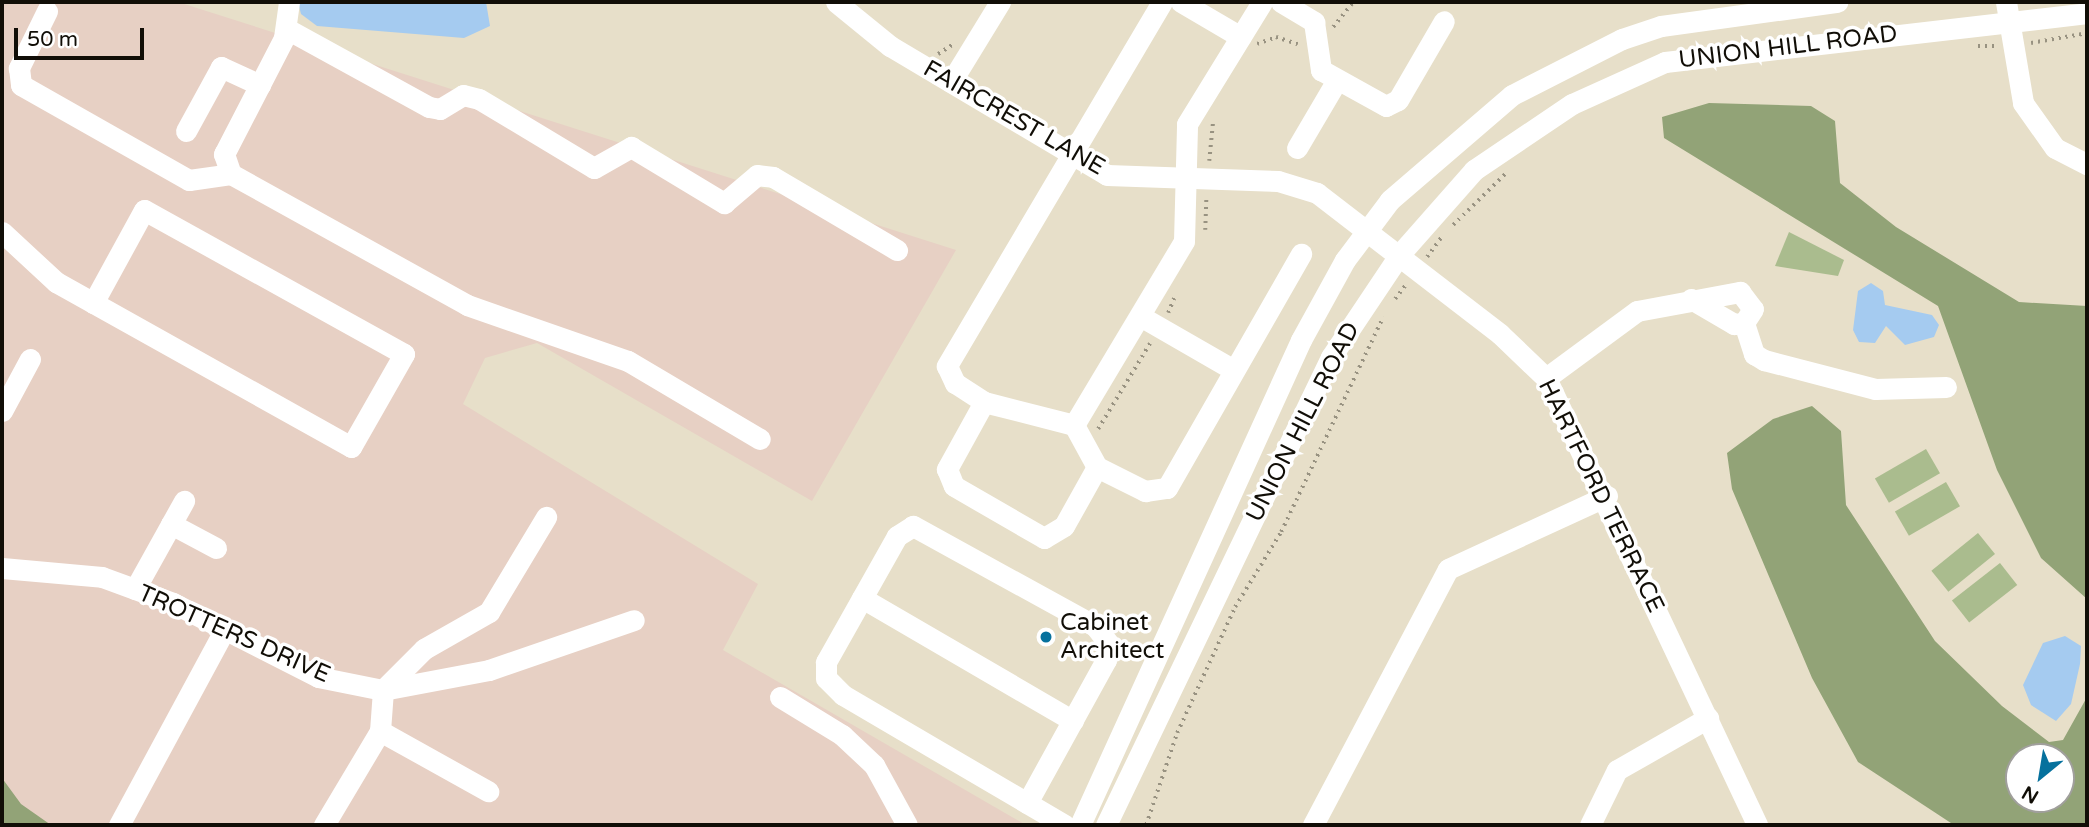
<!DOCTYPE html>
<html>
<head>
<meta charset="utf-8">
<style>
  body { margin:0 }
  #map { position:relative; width:2089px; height:827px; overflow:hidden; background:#e7dfc9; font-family:"Varela Round",sans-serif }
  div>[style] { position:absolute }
  .industrial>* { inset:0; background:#e7d0c4 }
  .green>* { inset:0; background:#aabc8e; transform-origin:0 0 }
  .forest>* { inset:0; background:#92a377 }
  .water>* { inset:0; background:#a5cbf0 }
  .path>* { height:3.5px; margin-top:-1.75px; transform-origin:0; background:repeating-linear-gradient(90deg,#989281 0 2px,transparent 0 7px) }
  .minor>* { height:21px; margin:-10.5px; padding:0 10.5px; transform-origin:10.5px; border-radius:10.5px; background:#fff }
  .dots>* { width:19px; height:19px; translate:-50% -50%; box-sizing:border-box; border:4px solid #fff; border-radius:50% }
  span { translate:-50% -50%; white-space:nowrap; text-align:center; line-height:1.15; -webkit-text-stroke:7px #fff; paint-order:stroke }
  .street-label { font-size:24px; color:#110e07 }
  .poi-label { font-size:24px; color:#110e07 }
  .left { translate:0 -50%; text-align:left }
  .frame { position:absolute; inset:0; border:4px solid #110e07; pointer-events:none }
  .north { position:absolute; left:2005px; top:743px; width:70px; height:70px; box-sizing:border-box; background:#fff; border:2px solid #a09f9c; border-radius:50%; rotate:210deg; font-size:19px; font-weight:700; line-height:28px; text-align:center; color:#110e07 }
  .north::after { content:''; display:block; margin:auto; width:24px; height:32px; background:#06719d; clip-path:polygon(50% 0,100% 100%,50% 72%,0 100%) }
  .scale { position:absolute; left:14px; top:28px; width:130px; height:32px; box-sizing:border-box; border:4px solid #110e07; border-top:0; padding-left:9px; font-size:21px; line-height:24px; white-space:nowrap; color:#110e07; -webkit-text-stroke:5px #fff; paint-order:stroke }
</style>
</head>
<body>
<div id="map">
  <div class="industrial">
    <div style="clip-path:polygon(2px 2px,178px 2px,956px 250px,812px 501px,537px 343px,485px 358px,463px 404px,758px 584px,723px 650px,1026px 825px,2px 825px)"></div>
  </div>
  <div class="green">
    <div style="clip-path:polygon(1789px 232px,1844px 260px,1838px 276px,1775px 266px)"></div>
    <div style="left:1926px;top:449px;width:28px;height:59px;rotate:60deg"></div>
    <div style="left:1946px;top:482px;width:28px;height:59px;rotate:60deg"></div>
    <div style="left:1978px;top:533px;width:27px;height:60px;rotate:51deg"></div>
    <div style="left:2000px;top:563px;width:28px;height:61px;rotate:52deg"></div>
  </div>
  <div class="forest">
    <div style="clip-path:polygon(1709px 103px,1811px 106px,1835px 121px,1840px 183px,1896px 227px,2019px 302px,2087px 306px,2087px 599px,2041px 558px,1997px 470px,1938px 306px,1664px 138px,1662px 117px)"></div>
    <div style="clip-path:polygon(evenodd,1812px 406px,1841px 431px,1846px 505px,1935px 641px,2002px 706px,2049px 742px,2063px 740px,2087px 697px,2087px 825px,1954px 825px,1858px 762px,1812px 678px,1732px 489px,1727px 453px,1773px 419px,1812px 406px,2061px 757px,2061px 799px,2019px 799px,2019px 757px,2061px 757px)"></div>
    <div style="clip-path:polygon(2px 778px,21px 804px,51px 825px,2px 825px)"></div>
  </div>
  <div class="water">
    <div style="clip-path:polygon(298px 2px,486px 2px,490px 26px,464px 38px,317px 26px,301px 14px)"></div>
    <div style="clip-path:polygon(1871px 283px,1883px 291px,1885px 305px,1932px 315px,1939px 325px,1934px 337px,1905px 345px,1886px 326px,1875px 343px,1859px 342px,1853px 330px,1858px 291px)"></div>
    <div style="clip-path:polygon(2065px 636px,2081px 646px,2080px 664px,2071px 704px,2056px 721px,2031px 705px,2023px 685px,2043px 643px)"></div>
  </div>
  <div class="path">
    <div style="left:1333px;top:27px;width:32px;rotate:-51deg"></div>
    <div style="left:2031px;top:43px;width:52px;rotate:-10deg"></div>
    <div style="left:1257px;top:44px;width:20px;rotate:-20deg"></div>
    <div style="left:1276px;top:37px;width:23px;rotate:18deg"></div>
    <div style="left:1978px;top:46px;width:17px"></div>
    <div style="left:938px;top:54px;width:17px;rotate:-33deg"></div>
    <div style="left:1209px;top:161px;width:41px;rotate:-84.4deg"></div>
    <div style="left:1453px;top:225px;width:73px;rotate:-44.4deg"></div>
    <div style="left:1205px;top:230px;width:34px;rotate:-88deg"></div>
    <div style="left:1427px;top:257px;width:24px;rotate:-54deg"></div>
    <div style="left:1395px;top:299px;width:20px;rotate:-53deg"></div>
    <div style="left:1168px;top:313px;width:16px;rotate:-68deg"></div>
    <div style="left:1098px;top:429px;width:100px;rotate:-58.8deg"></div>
    <div style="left:1146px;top:825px;width:97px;rotate:-71.4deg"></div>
    <div style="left:1177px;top:733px;width:139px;rotate:-65.3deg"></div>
    <div style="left:1235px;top:607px;width:88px;rotate:-58.5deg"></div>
    <div style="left:1281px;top:532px;width:238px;rotate:-64.6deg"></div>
  </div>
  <div class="minor">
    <div style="left:289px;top:2px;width:36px;rotate:98deg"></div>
    <div style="left:284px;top:38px;width:131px;rotate:117.3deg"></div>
    <div style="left:224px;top:154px;width:21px;rotate:71deg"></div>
    <div style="left:231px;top:174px;width:270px;rotate:29deg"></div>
    <div style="left:467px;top:305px;width:170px;rotate:19.2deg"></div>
    <div style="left:628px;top:361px;width:153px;rotate:30.6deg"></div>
    <div style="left:836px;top:2px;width:70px;rotate:39.2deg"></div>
    <div style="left:890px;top:46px;width:252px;rotate:30.7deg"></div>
    <div style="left:1107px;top:175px;width:171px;rotate:2deg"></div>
    <div style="left:1278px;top:181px;width:41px;rotate:17.1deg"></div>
    <div style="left:1317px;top:193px;width:231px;rotate:37.6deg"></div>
    <div style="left:1500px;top:334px;width:64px;rotate:43.7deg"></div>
    <div style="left:1546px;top:378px;width:494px;rotate:64.7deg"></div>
    <div style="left:1162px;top:2px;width:423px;rotate:120.6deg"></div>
    <div style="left:947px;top:366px;width:19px;rotate:65deg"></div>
    <div style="left:955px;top:383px;width:35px;rotate:33deg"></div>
    <div style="left:984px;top:402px;width:77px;rotate:118.9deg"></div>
    <div style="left:947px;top:469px;width:18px;rotate:68deg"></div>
    <div style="left:954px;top:486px;width:104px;rotate:30deg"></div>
    <div style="left:1044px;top:538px;width:23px;rotate:-31deg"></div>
    <div style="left:1064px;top:526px;width:68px;rotate:-60.8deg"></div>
    <div style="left:1097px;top:467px;width:54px;rotate:26.6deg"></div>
    <div style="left:1145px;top:491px;width:22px;rotate:-8deg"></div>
    <div style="left:1167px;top:488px;width:270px;rotate:-60.2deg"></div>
    <div style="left:1181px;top:2px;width:69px;rotate:30.3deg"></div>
    <div style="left:1281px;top:2px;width:39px;rotate:31deg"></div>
    <div style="left:1314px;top:22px;width:49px;rotate:81.7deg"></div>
    <div style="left:1321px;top:70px;width:74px;rotate:29deg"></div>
    <div style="left:1386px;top:106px;width:13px;rotate:-27deg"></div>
    <div style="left:1398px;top:100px;width:91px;rotate:-59.8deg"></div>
    <div style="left:2006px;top:2px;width:102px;rotate:80.4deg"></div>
    <div style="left:2023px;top:103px;width:55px;rotate:54.6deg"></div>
    <div style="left:2055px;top:148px;width:36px;rotate:27deg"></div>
    <div style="left:47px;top:11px;width:64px;rotate:116.2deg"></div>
    <div style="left:19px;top:68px;width:17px;rotate:83deg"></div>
    <div style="left:21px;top:85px;width:193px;rotate:29.5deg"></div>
    <div style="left:189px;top:180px;width:42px;rotate:-8.1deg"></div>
    <div style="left:287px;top:29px;width:162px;rotate:28.8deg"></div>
    <div style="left:429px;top:107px;width:11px;rotate:10deg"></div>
    <div style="left:440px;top:109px;width:27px;rotate:-31deg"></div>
    <div style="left:463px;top:95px;width:16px;rotate:14deg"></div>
    <div style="left:479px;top:99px;width:134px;rotate:31deg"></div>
    <div style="left:594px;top:168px;width:43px;rotate:-29.6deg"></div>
    <div style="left:631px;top:147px;width:109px;rotate:31.1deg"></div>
    <div style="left:724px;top:203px;width:43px;rotate:-40.3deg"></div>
    <div style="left:757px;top:175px;width:16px;rotate:7deg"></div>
    <div style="left:773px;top:177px;width:144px;rotate:30.5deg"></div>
    <div style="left:951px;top:82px;width:94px;rotate:-58.5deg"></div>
    <div style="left:186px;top:131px;width:73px;rotate:-61.3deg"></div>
    <div style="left:221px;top:67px;width:43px;rotate:24.8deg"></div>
    <div style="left:1297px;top:148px;width:79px;rotate:-59.5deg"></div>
    <div style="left:2px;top:232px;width:74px;rotate:42.8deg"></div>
    <div style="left:56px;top:282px;width:338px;rotate:29.2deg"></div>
    <div style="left:351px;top:447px;width:107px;rotate:-60.3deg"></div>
    <div style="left:404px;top:354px;width:297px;rotate:-151deg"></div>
    <div style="left:144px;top:210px;width:106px;rotate:118.7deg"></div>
    <div style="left:1691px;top:299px;width:50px;rotate:30.2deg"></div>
    <div style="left:1734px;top:324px;width:10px;rotate:-6deg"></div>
    <div style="left:1744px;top:323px;width:33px;rotate:72deg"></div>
    <div style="left:1754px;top:354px;width:12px;rotate:31deg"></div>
    <div style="left:1764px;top:360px;width:115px;rotate:14.6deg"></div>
    <div style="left:1875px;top:389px;width:71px;rotate:-1.6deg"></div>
    <div style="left:1140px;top:316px;width:108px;rotate:29.9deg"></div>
    <div style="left:1546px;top:378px;width:113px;rotate:-36.4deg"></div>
    <div style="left:1637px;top:311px;width:105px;rotate:-10.5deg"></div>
    <div style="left:1740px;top:292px;width:21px;rotate:53deg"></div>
    <div style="left:1753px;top:309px;width:17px;rotate:123deg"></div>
    <div style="left:984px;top:402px;width:93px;rotate:14.3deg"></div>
    <div style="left:1074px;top:425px;width:48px;rotate:61.3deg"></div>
    <div style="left:2px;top:411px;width:59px;rotate:-61.7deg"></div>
    <div style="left:1074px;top:425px;width:214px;rotate:-59.1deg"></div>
    <div style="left:1184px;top:241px;width:117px;rotate:-88.5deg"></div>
    <div style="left:1187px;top:124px;width:143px;rotate:-58.4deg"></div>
    <div style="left:171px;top:524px;width:51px;rotate:28.1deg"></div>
    <div style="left:2px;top:568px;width:100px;rotate:5.1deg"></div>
    <div style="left:102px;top:577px;width:76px;rotate:20.1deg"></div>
    <div style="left:173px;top:603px;width:163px;rotate:27deg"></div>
    <div style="left:318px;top:677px;width:66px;rotate:11.3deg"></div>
    <div style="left:383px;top:690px;width:108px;rotate:-10.7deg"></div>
    <div style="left:489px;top:670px;width:153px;rotate:-19deg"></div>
    <div style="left:135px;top:589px;width:101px;rotate:-60.9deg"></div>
    <div style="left:862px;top:598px;width:244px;rotate:30.2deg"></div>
    <div style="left:780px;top:697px;width:73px;rotate:31.5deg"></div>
    <div style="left:842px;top:735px;width:44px;rotate:43.2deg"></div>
    <div style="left:874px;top:765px;width:68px;rotate:61.2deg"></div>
    <div style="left:380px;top:731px;width:124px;rotate:29.1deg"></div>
    <div style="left:1027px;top:803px;width:163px;rotate:-61.1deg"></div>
    <div style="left:1106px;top:660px;width:16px;rotate:-79deg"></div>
    <div style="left:1109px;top:644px;width:23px;rotate:-128deg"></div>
    <div style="left:1095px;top:626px;width:208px;rotate:-151.2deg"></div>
    <div style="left:913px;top:526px;width:19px;rotate:148deg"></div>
    <div style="left:897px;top:536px;width:145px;rotate:119.4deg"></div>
    <div style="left:826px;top:662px;width:16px;rotate:90deg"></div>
    <div style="left:826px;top:678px;width:24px;rotate:45deg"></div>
    <div style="left:843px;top:695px;width:257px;rotate:30.4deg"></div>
    <div style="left:119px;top:825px;width:223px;rotate:-61.6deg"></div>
    <div style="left:324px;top:825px;width:109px;rotate:-59.2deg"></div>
    <div style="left:380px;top:731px;width:41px;rotate:-85.8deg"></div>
    <div style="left:383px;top:690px;width:58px;rotate:-45deg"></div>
    <div style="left:424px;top:649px;width:75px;rotate:-29.6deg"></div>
    <div style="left:489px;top:612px;width:111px;rotate:-59deg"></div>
    <div style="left:1080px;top:825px;width:533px;rotate:-65.5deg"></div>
    <div style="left:1301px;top:340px;width:91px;rotate:-61.2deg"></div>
    <div style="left:1345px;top:260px;width:75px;rotate:-53.1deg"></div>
    <div style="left:1390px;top:200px;width:161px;rotate:-40.7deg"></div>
    <div style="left:1512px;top:95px;width:123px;rotate:-27deg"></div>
    <div style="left:1622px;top:39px;width:41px;rotate:-18.4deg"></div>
    <div style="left:1661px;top:26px;width:178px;rotate:-7.8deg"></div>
    <div style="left:1106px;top:825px;width:519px;rotate:-64.32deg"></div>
    <div style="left:1331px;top:357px;width:124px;rotate:-56.2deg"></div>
    <div style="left:1400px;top:254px;width:112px;rotate:-48.6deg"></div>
    <div style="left:1474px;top:170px;width:118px;rotate:-34deg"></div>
    <div style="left:1572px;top:104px;width:102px;rotate:-24.3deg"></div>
    <div style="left:1665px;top:62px;width:425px;rotate:-6.6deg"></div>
    <div style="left:1313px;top:825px;width:289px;rotate:-62.2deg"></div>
    <div style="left:1448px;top:569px;width:175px;rotate:-24.7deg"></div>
    <div style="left:1590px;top:825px;width:61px;rotate:-63.9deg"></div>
    <div style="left:1617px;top:770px;width:105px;rotate:-29.7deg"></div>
  </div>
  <div class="dots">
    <div style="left:1046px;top:637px;background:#06719d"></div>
  </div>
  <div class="street-label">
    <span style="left:1788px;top:47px;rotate:-7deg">UNION HILL ROAD</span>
    <span style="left:1014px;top:118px;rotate:30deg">FAIRCREST LANE</span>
    <span style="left:1303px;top:422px;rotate:-63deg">UNION HILL ROAD</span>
    <span style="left:1601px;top:496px;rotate:64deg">HARTFORD TERRACE</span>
    <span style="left:234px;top:634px;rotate:24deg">TROTTERS DRIVE</span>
  </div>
  <div class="poi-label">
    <span class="left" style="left:1060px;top:637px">Cabinet<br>Architect</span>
  </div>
  <div class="frame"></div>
  <div class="north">N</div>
  <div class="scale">50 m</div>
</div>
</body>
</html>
